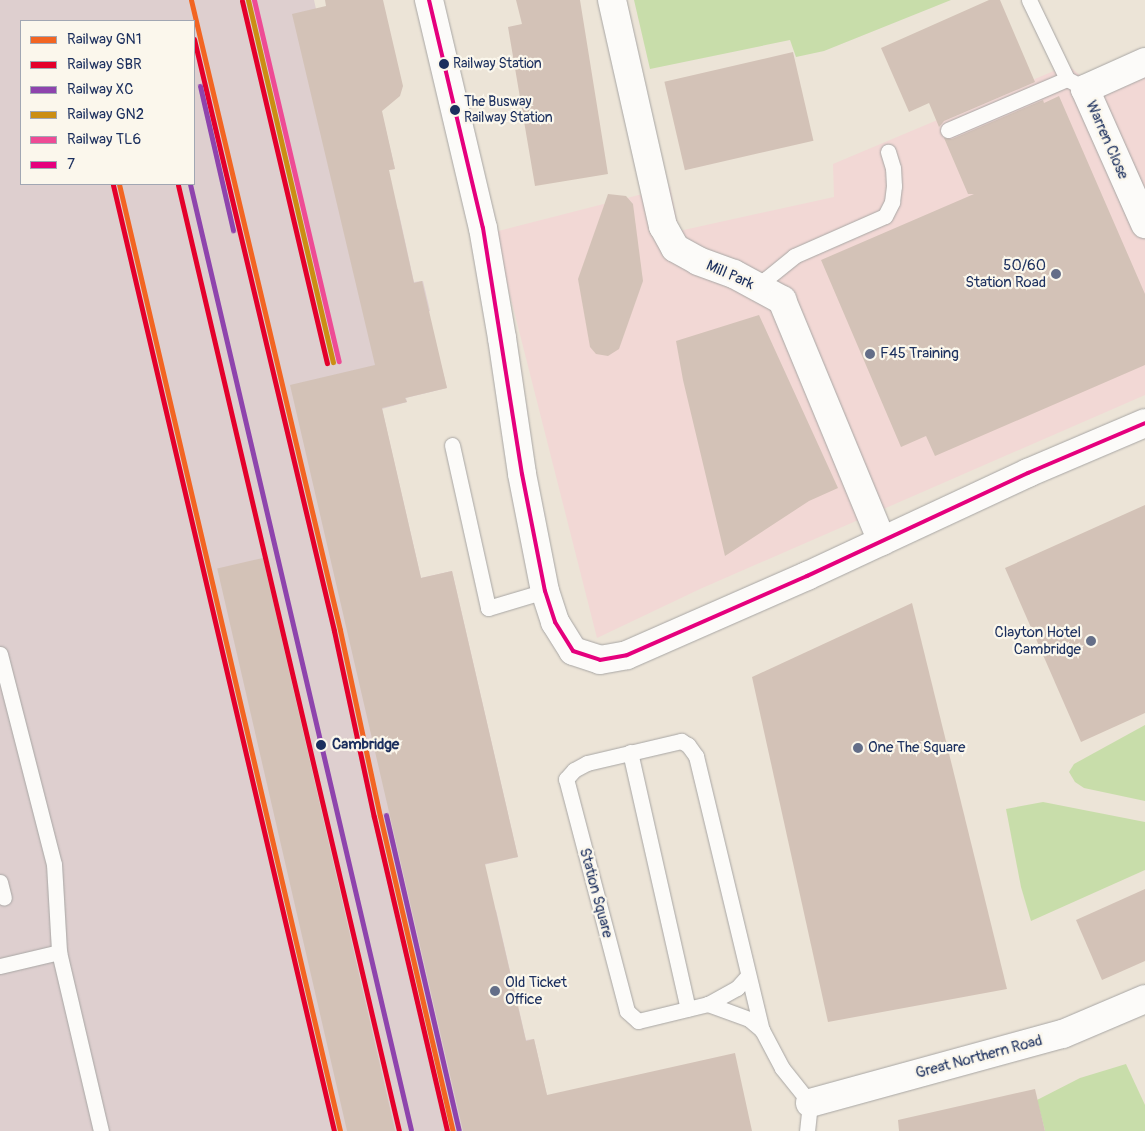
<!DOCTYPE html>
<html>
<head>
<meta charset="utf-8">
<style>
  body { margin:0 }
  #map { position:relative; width:1145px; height:1131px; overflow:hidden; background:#ece4d7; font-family:Pangolin,sans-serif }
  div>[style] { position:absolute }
  .built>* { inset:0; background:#f2d8d5 }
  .industrial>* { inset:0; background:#decfcf }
  .green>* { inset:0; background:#c8ddaa }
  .building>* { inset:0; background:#d3c2b7; transform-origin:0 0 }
  .roads { filter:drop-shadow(0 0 1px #a8a6a4) drop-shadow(0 0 1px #a8a6a4) }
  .service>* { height:15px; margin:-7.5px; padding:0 7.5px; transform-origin:7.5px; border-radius:7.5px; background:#fcfbf9 }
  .minor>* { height:28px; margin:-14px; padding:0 14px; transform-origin:14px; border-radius:14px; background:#fcfbf9 }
  .tertiary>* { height:28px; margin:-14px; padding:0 14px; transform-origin:14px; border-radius:14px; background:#fcfbf9 }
  .bus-1>* { height:4px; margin:-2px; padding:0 2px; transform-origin:2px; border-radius:2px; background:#e5007d }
  .rail-1>* { height:5px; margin:-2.5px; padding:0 2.5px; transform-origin:2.5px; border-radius:2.5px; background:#f26522 }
  .rail-2>* { height:5px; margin:-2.5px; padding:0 2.5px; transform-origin:2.5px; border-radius:2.5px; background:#e4002b }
  .rail-3>* { height:5px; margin:-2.5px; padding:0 2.5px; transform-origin:2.5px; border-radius:2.5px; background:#8e44ad }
  .rail-4>* { height:5px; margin:-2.5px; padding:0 2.5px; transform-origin:2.5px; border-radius:2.5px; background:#cb8e13 }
  .rail-5>* { height:5px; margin:-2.5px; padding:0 2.5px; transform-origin:2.5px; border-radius:2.5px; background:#ee4b95 }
  .dots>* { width:14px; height:14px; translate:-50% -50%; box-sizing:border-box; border:2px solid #fbf7ec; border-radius:50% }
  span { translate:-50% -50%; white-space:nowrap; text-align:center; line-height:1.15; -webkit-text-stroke:4.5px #fbf7ec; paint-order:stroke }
  .bus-label { font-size:14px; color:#1b2f5e }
  .left { translate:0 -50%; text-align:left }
  .street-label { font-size:15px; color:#1b2f5e }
  .poi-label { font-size:15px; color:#1b2f5e }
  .right { translate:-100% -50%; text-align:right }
  .stop-label { font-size:15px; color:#1b2f5e; font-weight:700 }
  .legend { position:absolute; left:20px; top:20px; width:175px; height:165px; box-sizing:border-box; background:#fbf7ec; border:1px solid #a1a7b3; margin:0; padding:6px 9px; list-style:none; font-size:15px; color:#1b2f5e }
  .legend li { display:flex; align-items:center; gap:10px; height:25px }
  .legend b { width:25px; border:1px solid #a1a7b3 }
</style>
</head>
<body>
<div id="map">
  <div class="built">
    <div style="clip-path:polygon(1068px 65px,1096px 89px,1145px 68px,1145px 395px,700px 589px,597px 638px,494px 232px,670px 187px,679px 231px,834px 197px,833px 164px)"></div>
  </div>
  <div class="industrial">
    <div style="clip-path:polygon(evenodd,0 0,314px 0,343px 131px,384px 122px,395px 169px,383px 171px,392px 210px,398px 209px,414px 282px,423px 281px,430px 311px,422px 313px,439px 357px,447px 388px,406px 398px,407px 402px,382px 409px,421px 578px,452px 571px,518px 857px,471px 868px,492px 911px,496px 910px,526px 1040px,534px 1039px,555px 1131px,0 1131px,0 0,21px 21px,194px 21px,194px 184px,21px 184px,21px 21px)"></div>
  </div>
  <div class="green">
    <div style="clip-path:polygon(634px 0,951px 0,824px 51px,796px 57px,790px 40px,650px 69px)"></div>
    <div style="clip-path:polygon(1145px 725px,1145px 801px,1084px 788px,1075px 782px,1069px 772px,1074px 764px)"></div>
    <div style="clip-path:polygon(1043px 802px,1145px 822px,1145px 870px,1031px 921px,1021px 887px,1006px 809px)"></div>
    <div style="clip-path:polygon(1126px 1064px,1145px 1105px,1145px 1131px,1045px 1131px,1037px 1100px,1080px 1078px)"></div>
  </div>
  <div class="building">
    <div style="clip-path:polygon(325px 0,383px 0,403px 86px,400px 96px,382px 111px,395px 169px,389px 170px,414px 283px,422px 281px,447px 388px,405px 398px,407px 402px,382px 408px,421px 578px,452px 571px,518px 857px,485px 864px,526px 1041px,534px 1039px,547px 1095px,735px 1053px,752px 1131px,463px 1131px,290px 385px,375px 365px,292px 14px,326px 6px)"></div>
    <div style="clip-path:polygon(516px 0,580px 0,608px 174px,535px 186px,508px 27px,522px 24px)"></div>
    <div style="clip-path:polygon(989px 0,1000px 0,1035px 82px,944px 121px,939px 127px,929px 103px,909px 112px,881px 48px)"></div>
    <div style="left:793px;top:52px;width:91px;height:132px;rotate:77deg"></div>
    <div style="clip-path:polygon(1059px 96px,1145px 294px,1145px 365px,935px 456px,926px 436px,901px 447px,821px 260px,974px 194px,968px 194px,944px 138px,952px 139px,1043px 100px,1044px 103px)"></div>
    <div style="clip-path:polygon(608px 194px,626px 196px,633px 204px,643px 281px,619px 349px,608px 356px,596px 354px,590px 347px,578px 279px)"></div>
    <div style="clip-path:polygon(759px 315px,838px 488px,809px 501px,725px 556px,683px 380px,676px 341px)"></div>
    <div style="clip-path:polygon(1145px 505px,1145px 713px,1081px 742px,1005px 568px)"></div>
    <div style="left:263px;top:558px;width:588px;height:47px;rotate:77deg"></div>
    <div style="clip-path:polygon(912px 603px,1007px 989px,828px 1022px,752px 677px)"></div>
    <div style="clip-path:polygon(1145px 889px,1145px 961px,1102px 980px,1076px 920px)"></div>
    <div style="clip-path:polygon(1035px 1089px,1045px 1131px,899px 1131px,898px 1120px)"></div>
  </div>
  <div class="roads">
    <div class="service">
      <div style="left:1029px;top:0;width:88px;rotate:64.3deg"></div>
      <div style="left:1067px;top:79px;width:9px;rotate:27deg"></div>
      <div style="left:948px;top:130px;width:129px;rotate:-23.2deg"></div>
      <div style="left:754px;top:285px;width:13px;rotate:-27deg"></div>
      <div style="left:766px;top:279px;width:36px;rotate:-39deg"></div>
      <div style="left:794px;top:256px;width:99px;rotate:-23.7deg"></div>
      <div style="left:885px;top:216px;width:16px;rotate:-63deg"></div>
      <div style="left:892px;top:202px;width:16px;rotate:-83deg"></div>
      <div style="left:894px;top:186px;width:18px;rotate:-93deg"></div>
      <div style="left:893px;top:168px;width:17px;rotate:-107deg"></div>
      <div style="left:452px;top:445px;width:167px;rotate:77.5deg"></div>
      <div style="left:488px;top:608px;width:59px;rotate:-16.6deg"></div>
      <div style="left:0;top:654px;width:217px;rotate:75.6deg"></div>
      <div style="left:54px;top:864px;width:88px;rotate:86.7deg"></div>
      <div style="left:59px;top:952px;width:184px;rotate:76.8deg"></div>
      <div style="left:681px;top:741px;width:8px;rotate:30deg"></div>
      <div style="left:688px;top:745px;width:14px;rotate:54deg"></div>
      <div style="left:696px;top:756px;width:282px;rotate:76.5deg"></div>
      <div style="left:762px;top:1030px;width:17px;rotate:-140deg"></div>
      <div style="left:749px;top:1019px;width:44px;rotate:-159.9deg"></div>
      <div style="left:708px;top:1004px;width:72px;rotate:166.3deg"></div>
      <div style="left:638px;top:1021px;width:15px;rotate:-138deg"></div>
      <div style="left:627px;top:1011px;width:240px;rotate:-104.7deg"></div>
      <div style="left:566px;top:779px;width:12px;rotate:-48deg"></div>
      <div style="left:574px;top:770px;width:15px;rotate:-28deg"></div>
      <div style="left:587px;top:763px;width:97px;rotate:-13.2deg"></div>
      <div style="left:630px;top:752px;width:263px;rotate:77.3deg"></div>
      <div style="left:0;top:882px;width:16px;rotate:76deg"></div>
      <div style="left:0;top:966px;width:61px;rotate:-13.3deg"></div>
      <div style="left:708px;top:1004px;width:33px;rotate:-29deg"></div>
      <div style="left:737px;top:988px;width:15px;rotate:-48deg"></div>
      <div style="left:762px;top:1030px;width:43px;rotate:62.2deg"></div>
      <div style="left:782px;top:1068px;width:45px;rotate:51.3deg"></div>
      <div style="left:810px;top:1103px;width:28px;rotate:96deg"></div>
    </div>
    <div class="minor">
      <div style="left:429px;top:0;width:234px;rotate:76.7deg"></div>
      <div style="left:483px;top:228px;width:112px;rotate:80.2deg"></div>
      <div style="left:502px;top:338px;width:137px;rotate:81.6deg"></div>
      <div style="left:522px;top:474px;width:119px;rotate:78.9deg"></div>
      <div style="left:545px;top:591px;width:33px;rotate:72deg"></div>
      <div style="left:555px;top:622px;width:34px;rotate:58deg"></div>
      <div style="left:612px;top:0;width:232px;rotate:77.3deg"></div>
      <div style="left:663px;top:226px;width:25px;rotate:61deg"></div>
      <div style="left:675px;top:248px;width:26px;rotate:29deg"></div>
      <div style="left:698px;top:261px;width:38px;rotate:20deg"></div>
      <div style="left:734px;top:274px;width:55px;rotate:28.4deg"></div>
      <div style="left:782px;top:300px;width:261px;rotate:67.5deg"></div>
      <div style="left:1145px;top:62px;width:66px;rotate:155.8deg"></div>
      <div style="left:1085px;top:89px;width:148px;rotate:66deg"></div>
      <div style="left:810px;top:1103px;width:262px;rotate:-15.3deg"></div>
      <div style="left:1063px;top:1034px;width:89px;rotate:-23.1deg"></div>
    </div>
    <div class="tertiary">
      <div style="left:573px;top:651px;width:28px;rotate:18deg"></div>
      <div style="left:600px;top:660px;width:27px;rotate:-10deg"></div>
      <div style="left:627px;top:655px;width:197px;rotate:-23.7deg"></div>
      <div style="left:807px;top:576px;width:244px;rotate:-25deg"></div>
      <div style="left:1028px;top:473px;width:127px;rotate:-23.1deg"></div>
    </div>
  </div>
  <div class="bus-1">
    <div style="left:429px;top:0;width:234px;rotate:76.7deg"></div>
    <div style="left:483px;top:228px;width:249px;rotate:81deg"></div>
    <div style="left:522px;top:474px;width:119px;rotate:78.9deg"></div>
    <div style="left:545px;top:591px;width:33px;rotate:72deg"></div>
    <div style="left:555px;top:622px;width:34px;rotate:58deg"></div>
    <div style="left:573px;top:651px;width:28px;rotate:18deg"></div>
    <div style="left:600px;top:660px;width:27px;rotate:-10deg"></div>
    <div style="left:627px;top:655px;width:197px;rotate:-23.7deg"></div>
    <div style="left:807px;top:576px;width:244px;rotate:-25deg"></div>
    <div style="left:1028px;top:473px;width:127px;rotate:-23.1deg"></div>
  </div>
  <div class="rail-1">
    <div style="left:191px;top:0;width:647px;rotate:76.69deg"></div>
    <div style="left:340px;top:630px;width:190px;rotate:77.9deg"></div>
    <div style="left:380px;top:816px;width:323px;rotate:77deg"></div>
    <div style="left:119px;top:184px;width:972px;rotate:76.86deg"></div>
  </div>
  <div class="rail-2">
    <div style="left:242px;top:1px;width:372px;rotate:76.8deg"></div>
    <div style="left:194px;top:39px;width:608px;rotate:76.69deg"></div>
    <div style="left:334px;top:631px;width:190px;rotate:77.9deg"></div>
    <div style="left:374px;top:817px;width:322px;rotate:76.9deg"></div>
    <div style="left:113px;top:185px;width:971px;rotate:76.85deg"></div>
    <div style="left:178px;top:185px;width:971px;rotate:76.85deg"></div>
  </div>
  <div class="rail-3">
    <div style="left:200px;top:86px;width:148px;rotate:77.1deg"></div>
    <div style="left:190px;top:184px;width:971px;rotate:76.85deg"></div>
    <div style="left:386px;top:815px;width:323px;rotate:77deg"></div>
  </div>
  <div class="rail-4">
    <div style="left:248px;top:0;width:372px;rotate:76.8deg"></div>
  </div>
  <div class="rail-5">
    <div style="left:254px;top:0;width:371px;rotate:76.8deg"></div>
  </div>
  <div class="dots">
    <div style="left:444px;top:64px;background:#1b2f5e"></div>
    <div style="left:455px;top:110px;background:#1b2f5e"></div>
    <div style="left:1056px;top:274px;background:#646e88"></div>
    <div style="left:870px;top:354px;background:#646e88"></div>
    <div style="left:1091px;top:641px;background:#646e88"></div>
    <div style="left:321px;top:745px;background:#1b2f5e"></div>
    <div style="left:858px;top:748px;background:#646e88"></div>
    <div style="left:495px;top:991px;background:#646e88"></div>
  </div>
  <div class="bus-label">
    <span class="left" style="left:453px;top:64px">Railway Station</span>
    <span class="left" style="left:464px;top:110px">The Busway<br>Railway Station</span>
  </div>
  <div class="street-label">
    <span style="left:1107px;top:140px;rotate:66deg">Warren Close</span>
    <span style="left:730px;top:275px;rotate:24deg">Mill Park</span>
    <span style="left:596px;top:893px;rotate:75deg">Station Square</span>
    <span style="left:979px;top:1057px;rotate:-15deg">Great Northern Road</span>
  </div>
  <div class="poi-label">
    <span class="right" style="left:1046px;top:274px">50/60<br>Station Road</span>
    <span class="left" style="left:880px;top:354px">F45 Training</span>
    <span class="right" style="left:1081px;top:641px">Clayton Hotel<br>Cambridge</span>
    <span class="left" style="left:868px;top:748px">One The Square</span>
    <span class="left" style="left:505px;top:991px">Old Ticket<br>Office</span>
  </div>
  <div class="stop-label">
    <span class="left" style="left:332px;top:745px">Cambridge</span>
  </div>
  <ul class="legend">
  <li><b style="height:6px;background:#f26522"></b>Railway GN1</li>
  <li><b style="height:6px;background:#e4002b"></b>Railway SBR</li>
  <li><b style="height:6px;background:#8e44ad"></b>Railway XC</li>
  <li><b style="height:6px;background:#cb8e13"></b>Railway GN2</li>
  <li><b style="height:6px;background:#ee4b95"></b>Railway TL6</li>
  <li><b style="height:6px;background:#e5007d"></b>7</li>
  </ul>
</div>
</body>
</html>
